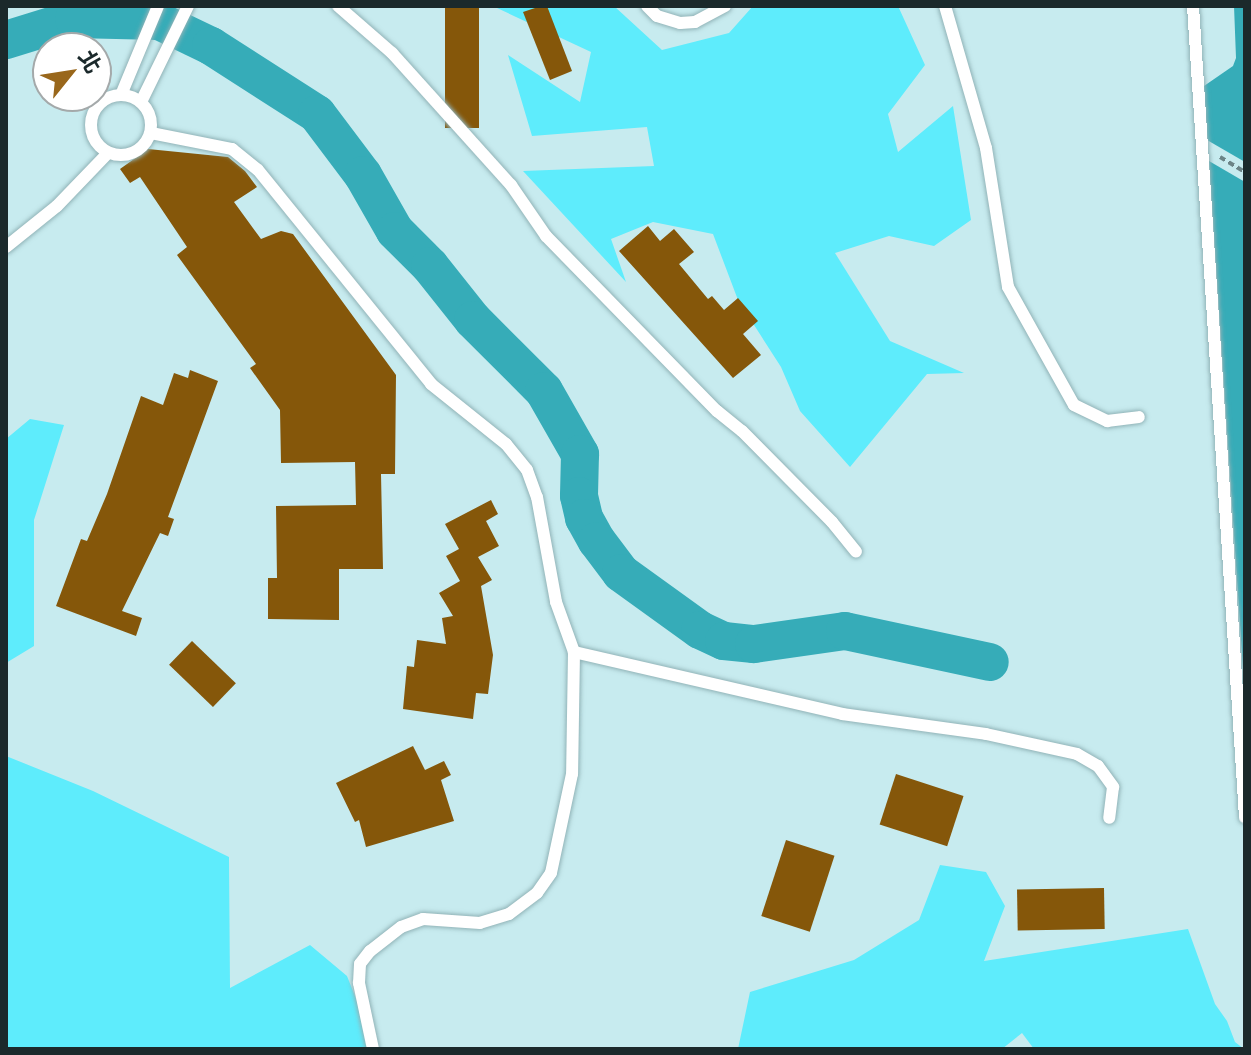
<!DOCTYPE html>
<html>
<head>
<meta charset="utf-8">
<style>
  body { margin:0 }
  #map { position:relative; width:1251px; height:1055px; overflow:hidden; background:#c7ebef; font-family:"Exo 2","Noto Sans TC",sans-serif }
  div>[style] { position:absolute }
  .green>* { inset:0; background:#5eecfc }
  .water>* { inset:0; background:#36acb8 }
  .pier>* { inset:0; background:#c7ebef }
  .river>* { height:38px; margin:-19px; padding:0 19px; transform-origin:19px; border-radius:19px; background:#36acb8 }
  .building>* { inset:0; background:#85570a; transform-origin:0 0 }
  .path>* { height:4px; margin-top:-2px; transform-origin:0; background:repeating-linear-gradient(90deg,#6c8487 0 6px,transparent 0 10px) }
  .roads { filter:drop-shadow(0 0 2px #91b3b7) drop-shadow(0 0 2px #91b3b7) }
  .service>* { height:12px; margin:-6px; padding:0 6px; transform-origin:6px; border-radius:6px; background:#fff }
  .service>.ring { margin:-6px; padding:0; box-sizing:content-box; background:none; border:12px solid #fff; border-radius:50% }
  span { translate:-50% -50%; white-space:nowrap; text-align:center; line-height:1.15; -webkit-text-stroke:8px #fff; paint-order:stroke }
  .frame { position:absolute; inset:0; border:8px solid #1b292b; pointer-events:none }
  .north { position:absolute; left:32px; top:32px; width:80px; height:80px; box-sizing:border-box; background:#fff; border:2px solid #a4a9aa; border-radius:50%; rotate:60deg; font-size:22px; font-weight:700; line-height:32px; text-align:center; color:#1b292b }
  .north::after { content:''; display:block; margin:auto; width:28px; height:36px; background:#99671b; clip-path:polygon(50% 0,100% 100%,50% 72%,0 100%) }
</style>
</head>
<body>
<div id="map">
  <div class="green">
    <div style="clip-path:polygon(499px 6px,614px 6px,662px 50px,729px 33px,753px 6px,898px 6px,925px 65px,888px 114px,898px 152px,953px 106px,971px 220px,934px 246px,889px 236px,835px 253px,890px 341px,964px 373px,927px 374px,850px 467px,800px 411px,781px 367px,738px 300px,713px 234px,653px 222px,611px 239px,626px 282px,523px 171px,654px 166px,647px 127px,532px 136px,508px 55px,580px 102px,591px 52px,497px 8px)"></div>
    <div style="clip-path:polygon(30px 419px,64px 425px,34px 520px,34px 646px,6px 663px,6px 439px)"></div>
    <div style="clip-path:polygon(6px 756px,93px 791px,229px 857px,230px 988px,310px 945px,347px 976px,376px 1049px,6px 1049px)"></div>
    <div style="clip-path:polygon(940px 865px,986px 872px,1005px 906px,984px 961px,1188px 929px,1215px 1004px,1227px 1021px,1235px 1042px,1244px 1049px,1034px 1049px,1022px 1033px,1002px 1049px,738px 1049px,750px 992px,854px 960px,919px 920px)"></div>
  </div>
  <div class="water">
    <div style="clip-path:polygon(1234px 6px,1245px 6px,1245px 700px,1204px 86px,1233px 66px,1236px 58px)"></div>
  </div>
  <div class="pier">
    <div style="clip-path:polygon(1207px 140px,1245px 162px,1245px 182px,1209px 161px)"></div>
  </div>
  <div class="river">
    <div style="left:6px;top:40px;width:71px;rotate:-17.2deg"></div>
    <div style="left:74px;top:19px;width:85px;rotate:1.3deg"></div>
    <div style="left:159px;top:21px;width:58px;rotate:25.7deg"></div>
    <div style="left:211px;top:46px;width:126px;rotate:32.7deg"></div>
    <div style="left:317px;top:114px;width:76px;rotate:53deg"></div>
    <div style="left:363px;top:175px;width:64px;rotate:60.3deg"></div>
    <div style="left:395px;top:231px;width:49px;rotate:45deg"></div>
    <div style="left:430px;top:266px;width:69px;rotate:51.5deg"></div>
    <div style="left:473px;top:320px;width:100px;rotate:45deg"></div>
    <div style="left:544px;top:391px;width:73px;rotate:60.3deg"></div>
    <div style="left:580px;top:454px;width:42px;rotate:91.4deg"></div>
    <div style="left:579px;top:496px;width:23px;rotate:77deg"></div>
    <div style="left:584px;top:518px;width:26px;rotate:61deg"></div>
    <div style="left:597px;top:541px;width:40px;rotate:53deg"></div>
    <div style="left:621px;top:573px;width:97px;rotate:35.8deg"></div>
    <div style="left:700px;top:630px;width:26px;rotate:25deg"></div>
    <div style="left:724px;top:641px;width:30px;rotate:6deg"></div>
    <div style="left:754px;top:644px;width:92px;rotate:-8.1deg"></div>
    <div style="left:845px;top:631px;width:148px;rotate:12.1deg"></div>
  </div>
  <div class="building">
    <div style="left:445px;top:6px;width:34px;height:122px"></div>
    <div style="clip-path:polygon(541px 6px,547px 6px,572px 71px,550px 80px,523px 12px)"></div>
    <div style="clip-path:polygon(148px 149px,228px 157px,245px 171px,257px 187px,234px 202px,261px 239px,281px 231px,293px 234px,396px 375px,395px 474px,381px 474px,383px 569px,339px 569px,339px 620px,268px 619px,268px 578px,277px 578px,276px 506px,356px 505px,355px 462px,281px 463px,280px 410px,250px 368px,256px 364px,177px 255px,187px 247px,140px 177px,130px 183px,120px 169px)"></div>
    <div style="clip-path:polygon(648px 226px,660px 241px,674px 229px,694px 252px,679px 264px,708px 299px,712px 296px,724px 310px,738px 298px,758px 321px,743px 334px,761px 355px,733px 378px,619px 251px)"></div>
    <div style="clip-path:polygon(190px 370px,218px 381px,168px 517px,174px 519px,168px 536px,160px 533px,122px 611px,142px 618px,136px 636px,56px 606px,81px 539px,87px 541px,107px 494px,141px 396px,163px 405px,174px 373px,188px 378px)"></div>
    <div style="clip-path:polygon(491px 500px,498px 514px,486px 521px,499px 546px,478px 557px,492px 580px,481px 586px,493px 655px,488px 694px,476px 693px,473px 719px,403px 709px,407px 666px,414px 667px,417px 640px,446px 644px,442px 618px,453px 616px,439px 593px,460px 581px,446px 556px,459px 549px,445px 524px)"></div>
    <div style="left:192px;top:641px;width:61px;height:33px;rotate:44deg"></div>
    <div style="clip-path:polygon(413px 746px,425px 770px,444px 761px,451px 775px,441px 780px,454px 821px,366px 847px,359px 820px,355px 822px,336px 783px)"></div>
    <div style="left:896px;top:774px;width:71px;height:53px;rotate:18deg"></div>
    <div style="left:786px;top:840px;width:51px;height:80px;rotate:18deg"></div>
    <div style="left:1104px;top:888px;width:41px;height:87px;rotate:89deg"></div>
  </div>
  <div class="path">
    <div style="left:1220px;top:157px;width:29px;rotate:31deg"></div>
  </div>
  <div class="roads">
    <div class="service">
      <div style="left:338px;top:6px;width:72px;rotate:41deg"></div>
      <div style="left:392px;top:53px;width:178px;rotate:48deg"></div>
      <div style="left:511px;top:185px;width:62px;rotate:55.5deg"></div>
      <div style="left:546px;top:236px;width:245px;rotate:45.7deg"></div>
      <div style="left:717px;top:411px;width:32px;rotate:39deg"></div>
      <div style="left:742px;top:431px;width:128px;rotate:45.3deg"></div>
      <div style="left:832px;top:522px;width:38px;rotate:51deg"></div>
      <div style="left:647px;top:6px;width:14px;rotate:45deg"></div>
      <div style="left:657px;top:16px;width:24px;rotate:17deg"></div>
      <div style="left:680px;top:23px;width:15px;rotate:-4deg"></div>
      <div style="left:695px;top:22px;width:34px;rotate:-28deg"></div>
      <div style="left:945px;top:6px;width:148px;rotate:73.9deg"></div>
      <div style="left:986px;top:148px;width:141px;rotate:81deg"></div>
      <div style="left:1008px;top:287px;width:135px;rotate:60.8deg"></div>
      <div style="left:1074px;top:405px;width:37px;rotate:26deg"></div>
      <div style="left:1107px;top:421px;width:32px;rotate:-7deg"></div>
      <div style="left:1193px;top:6px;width:813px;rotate:86.33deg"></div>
      <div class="ring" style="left:91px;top:95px;width:48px;height:48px"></div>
      <div style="left:121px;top:95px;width:96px;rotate:-67.4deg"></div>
      <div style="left:141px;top:102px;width:107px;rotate:-63.9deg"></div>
      <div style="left:151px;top:133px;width:83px;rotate:11.2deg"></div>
      <div style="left:232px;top:149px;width:33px;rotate:39deg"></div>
      <div style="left:258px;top:170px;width:275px;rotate:51deg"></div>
      <div style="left:431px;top:384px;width:96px;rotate:38.7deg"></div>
      <div style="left:506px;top:444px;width:33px;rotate:51deg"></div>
      <div style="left:527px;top:470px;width:29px;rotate:70deg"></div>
      <div style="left:537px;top:497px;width:107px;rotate:79.7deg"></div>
      <div style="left:556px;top:602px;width:53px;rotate:70.2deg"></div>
      <div style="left:574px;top:652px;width:122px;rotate:90.9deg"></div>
      <div style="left:572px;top:774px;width:101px;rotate:102deg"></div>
      <div style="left:551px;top:873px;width:24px;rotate:125deg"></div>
      <div style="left:537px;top:893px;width:35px;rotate:143deg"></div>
      <div style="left:509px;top:914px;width:30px;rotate:163deg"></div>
      <div style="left:480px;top:923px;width:57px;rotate:-176deg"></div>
      <div style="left:423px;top:919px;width:23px;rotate:160deg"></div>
      <div style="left:401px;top:927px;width:39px;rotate:142deg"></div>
      <div style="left:370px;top:951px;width:16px;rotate:128deg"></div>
      <div style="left:360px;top:964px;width:19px;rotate:93deg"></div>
      <div style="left:359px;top:983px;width:67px;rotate:78deg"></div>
      <div style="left:6px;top:247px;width:65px;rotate:-38.8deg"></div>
      <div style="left:57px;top:206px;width:74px;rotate:-46.1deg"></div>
      <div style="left:574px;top:652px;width:275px;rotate:13deg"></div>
      <div style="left:842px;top:714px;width:145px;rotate:7.9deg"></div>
      <div style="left:986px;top:734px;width:93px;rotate:12.4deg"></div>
      <div style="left:1077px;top:754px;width:24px;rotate:30deg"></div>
      <div style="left:1098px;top:766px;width:26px;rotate:54deg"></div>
      <div style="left:1113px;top:787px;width:31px;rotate:97deg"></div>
    </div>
  </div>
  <div class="frame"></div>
  <div class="north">北</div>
</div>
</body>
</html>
